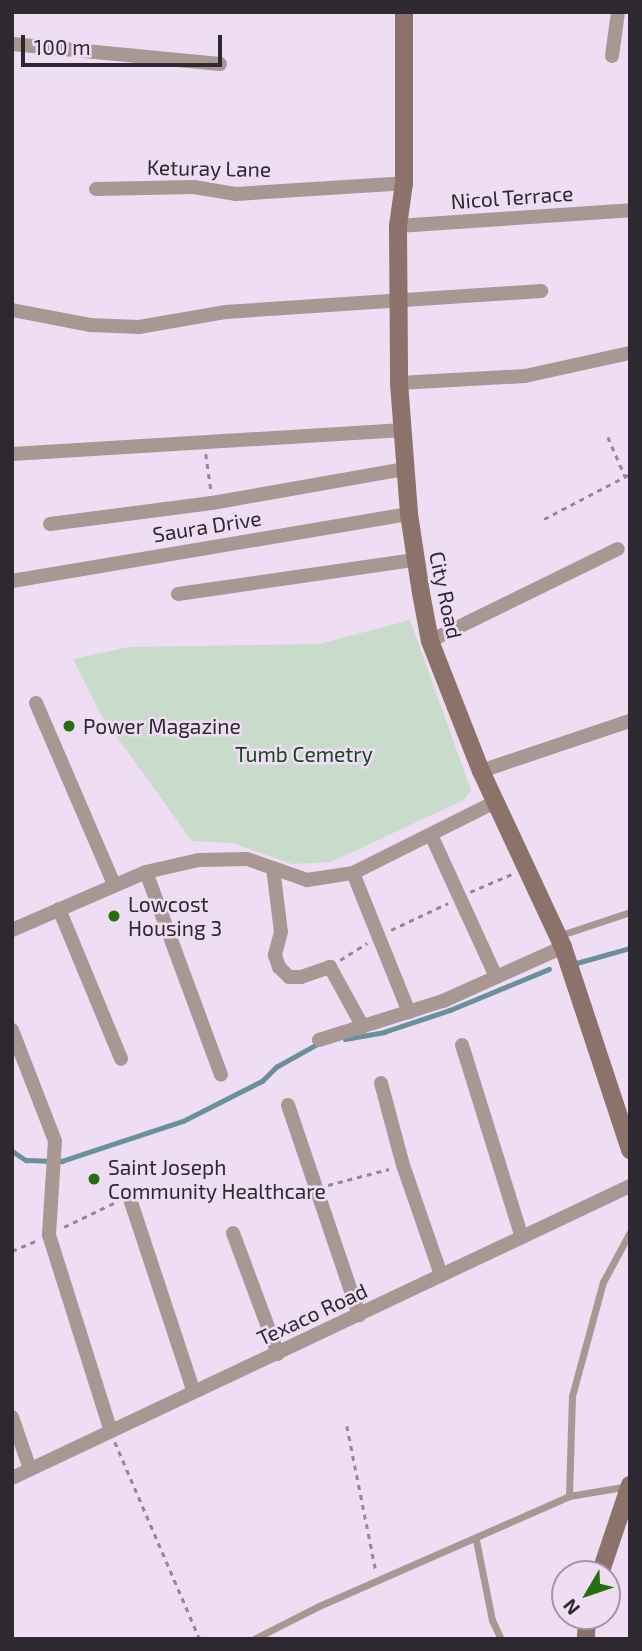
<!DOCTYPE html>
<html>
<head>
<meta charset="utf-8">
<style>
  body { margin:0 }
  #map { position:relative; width:642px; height:1651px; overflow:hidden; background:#efddf3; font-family:"Exo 2",sans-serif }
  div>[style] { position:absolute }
  .green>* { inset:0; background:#c9dccb }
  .stream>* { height:4.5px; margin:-2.25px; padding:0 2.25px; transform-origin:2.25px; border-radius:2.25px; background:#68919b }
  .path>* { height:2.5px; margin-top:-1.25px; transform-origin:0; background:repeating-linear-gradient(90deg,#948797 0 5px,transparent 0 10px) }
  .service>* { height:7px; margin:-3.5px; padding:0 3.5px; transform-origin:3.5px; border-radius:3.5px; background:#a89792 }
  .minor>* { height:14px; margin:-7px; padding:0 7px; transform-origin:7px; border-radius:7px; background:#a89792 }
  .secondary>* { height:18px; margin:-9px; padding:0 9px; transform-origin:9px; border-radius:9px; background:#8b726b }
  .dots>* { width:19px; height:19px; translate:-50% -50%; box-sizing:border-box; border:4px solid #efddf3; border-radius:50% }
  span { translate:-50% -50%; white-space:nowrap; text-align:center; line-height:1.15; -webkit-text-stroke:5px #efddf3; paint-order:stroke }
  .street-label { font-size:21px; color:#2e2830 }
  .poi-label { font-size:21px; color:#2e2830 }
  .left { translate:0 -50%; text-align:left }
  .park-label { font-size:21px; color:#194725 }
  .frame { position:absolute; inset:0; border:14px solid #2e2830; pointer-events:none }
  .north { position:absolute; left:551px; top:1560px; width:70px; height:70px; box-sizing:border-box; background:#efddf3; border:2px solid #a295a5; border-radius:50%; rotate:231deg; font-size:19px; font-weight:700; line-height:28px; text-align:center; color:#2e2830 }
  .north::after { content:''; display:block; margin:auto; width:24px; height:32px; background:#276e0d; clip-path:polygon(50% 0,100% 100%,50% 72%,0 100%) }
  .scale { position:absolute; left:21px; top:35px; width:201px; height:32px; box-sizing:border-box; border:4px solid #2e2830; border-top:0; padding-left:9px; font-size:21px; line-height:24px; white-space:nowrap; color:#2e2830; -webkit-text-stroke:5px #efddf3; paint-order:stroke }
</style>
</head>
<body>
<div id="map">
  <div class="green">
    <div style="clip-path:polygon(410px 620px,471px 790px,464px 800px,331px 862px,292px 864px,232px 843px,192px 841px,101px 715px,73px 659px,129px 647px,319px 644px)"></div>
  </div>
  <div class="stream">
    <div style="left:573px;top:964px;width:59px;rotate:-15.7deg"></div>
    <div style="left:345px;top:1039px;width:40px;rotate:-10deg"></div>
    <div style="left:384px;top:1032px;width:70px;rotate:-18.4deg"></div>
    <div style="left:450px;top:1010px;width:107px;rotate:-22.5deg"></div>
    <div style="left:12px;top:1151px;width:17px;rotate:33deg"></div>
    <div style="left:26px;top:1160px;width:36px;rotate:2deg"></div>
    <div style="left:62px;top:1161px;width:127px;rotate:-18.3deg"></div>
    <div style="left:183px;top:1121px;width:89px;rotate:-26.9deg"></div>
    <div style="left:262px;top:1081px;width:20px;rotate:-45deg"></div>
    <div style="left:276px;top:1067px;width:49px;rotate:-29.2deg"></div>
  </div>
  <div class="path">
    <div style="left:608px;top:437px;width:43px;rotate:66.4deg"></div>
    <div style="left:206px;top:454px;width:35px;rotate:82deg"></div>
    <div style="left:544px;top:519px;width:97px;rotate:-27.6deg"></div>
    <div style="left:470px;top:892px;width:46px;rotate:-23.2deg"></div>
    <div style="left:391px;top:930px;width:63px;rotate:-25.3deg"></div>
    <div style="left:340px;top:960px;width:32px;rotate:-32deg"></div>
    <div style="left:328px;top:1185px;width:63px;rotate:-14.7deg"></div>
    <div style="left:64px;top:1227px;width:60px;rotate:-25.7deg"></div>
    <div style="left:12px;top:1251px;width:26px;rotate:-23deg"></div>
    <div style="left:347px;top:1426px;width:148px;rotate:78.7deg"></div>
    <div style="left:115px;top:1442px;width:215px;rotate:66.7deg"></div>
  </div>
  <div class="service">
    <div style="left:558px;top:936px;width:76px;rotate:-18.4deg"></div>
    <div style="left:569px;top:1496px;width:100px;rotate:-88.3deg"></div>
    <div style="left:572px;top:1396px;width:118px;rotate:-74.8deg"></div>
    <div style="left:603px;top:1282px;width:57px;rotate:-61.6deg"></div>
    <div style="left:476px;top:1540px;width:82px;rotate:78.7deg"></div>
    <div style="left:492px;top:1620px;width:21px;rotate:65deg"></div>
    <div style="left:254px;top:1639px;width:73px;rotate:-26.9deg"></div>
    <div style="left:319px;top:1606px;width:273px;rotate:-23.7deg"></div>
    <div style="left:569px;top:1496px;width:61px;rotate:-9.5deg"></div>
  </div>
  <div class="minor">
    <div style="left:12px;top:44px;width:209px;rotate:5.5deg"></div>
    <div style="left:612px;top:56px;width:44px;rotate:-82.2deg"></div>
    <div style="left:96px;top:189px;width:98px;rotate:-1.2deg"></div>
    <div style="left:194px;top:187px;width:43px;rotate:9.5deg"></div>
    <div style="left:236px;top:194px;width:168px;rotate:-3.7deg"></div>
    <div style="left:398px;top:226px;width:233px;rotate:-3.9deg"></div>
    <div style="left:12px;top:310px;width:79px;rotate:10.9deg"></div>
    <div style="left:90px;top:325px;width:49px;rotate:2.3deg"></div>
    <div style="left:139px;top:327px;width:87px;rotate:-9.9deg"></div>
    <div style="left:225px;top:312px;width:317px;rotate:-3.8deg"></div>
    <div style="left:399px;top:383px;width:126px;rotate:-3.2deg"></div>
    <div style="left:525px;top:376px;width:107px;rotate:-12.4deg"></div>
    <div style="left:12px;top:454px;width:392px;rotate:-3.5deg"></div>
    <div style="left:50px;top:524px;width:163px;rotate:-7.4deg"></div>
    <div style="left:212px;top:503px;width:196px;rotate:-10deg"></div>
    <div style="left:12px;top:581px;width:403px;rotate:-9.6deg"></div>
    <div style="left:178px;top:594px;width:239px;rotate:-8.2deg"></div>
    <div style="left:430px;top:641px;width:209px;rotate:-26.1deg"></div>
    <div style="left:36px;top:703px;width:197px;rotate:66.7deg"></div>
    <div style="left:481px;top:771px;width:157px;rotate:-18.6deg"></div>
    <div style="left:432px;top:837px;width:154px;rotate:65.4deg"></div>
    <div style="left:273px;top:868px;width:64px;rotate:82.9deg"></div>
    <div style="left:281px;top:932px;width:24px;rotate:105deg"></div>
    <div style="left:275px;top:955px;width:13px;rotate:72deg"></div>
    <div style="left:279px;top:967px;width:14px;rotate:45deg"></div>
    <div style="left:289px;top:977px;width:12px"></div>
    <div style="left:301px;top:977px;width:31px;rotate:-19deg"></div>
    <div style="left:330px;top:967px;width:68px;rotate:61.2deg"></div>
    <div style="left:146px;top:872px;width:216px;rotate:69.7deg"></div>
    <div style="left:353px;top:873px;width:150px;rotate:68.1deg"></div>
    <div style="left:59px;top:909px;width:162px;rotate:67.5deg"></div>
    <div style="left:12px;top:930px;width:146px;rotate:-23.4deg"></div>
    <div style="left:146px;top:872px;width:54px;rotate:-12.8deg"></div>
    <div style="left:199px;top:860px;width:48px;rotate:-1.2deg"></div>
    <div style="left:247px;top:859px;width:64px;rotate:19.3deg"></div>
    <div style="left:307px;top:880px;width:47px;rotate:-8.7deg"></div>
    <div style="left:353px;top:873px;width:161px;rotate:-26.6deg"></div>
    <div style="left:12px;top:1030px;width:119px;rotate:68.8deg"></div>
    <div style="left:55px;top:1141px;width:94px;rotate:93.7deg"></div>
    <div style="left:49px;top:1235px;width:203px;rotate:72.5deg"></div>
    <div style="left:319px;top:1040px;width:130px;rotate:-17.5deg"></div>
    <div style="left:443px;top:1001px;width:132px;rotate:-24.2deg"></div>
    <div style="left:462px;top:1045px;width:199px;rotate:72.7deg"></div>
    <div style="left:381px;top:1083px;width:85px;rotate:75deg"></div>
    <div style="left:403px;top:1165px;width:116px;rotate:70.9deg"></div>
    <div style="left:288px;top:1105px;width:222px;rotate:71.3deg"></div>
    <div style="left:131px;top:1202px;width:198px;rotate:71.7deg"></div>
    <div style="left:233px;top:1233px;width:129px;rotate:69.6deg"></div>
    <div style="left:12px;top:1417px;width:55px;rotate:70.9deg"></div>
    <div style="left:12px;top:1478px;width:684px;rotate:-25.29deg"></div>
  </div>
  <div class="secondary">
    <div style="left:404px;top:12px;width:171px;rotate:90deg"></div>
    <div style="left:404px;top:183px;width:43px;rotate:97.9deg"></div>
    <div style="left:398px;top:226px;width:157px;rotate:89.6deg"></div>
    <div style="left:399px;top:383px;width:131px;rotate:85.6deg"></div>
    <div style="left:409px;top:514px;width:80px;rotate:81.4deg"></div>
    <div style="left:421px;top:593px;width:49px;rotate:79.4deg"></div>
    <div style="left:430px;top:641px;width:140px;rotate:68.6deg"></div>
    <div style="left:481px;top:771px;width:194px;rotate:65deg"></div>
    <div style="left:563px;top:947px;width:214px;rotate:71.7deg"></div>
    <div style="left:600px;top:1574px;width:94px;rotate:-71.4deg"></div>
    <div style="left:586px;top:1639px;width:23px;rotate:-88deg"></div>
  </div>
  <div class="dots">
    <div style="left:69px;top:726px;background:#276e0d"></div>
    <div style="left:114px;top:916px;background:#276e0d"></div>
    <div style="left:94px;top:1179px;background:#276e0d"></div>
  </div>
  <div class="street-label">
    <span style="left:209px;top:168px;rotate:1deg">Keturay Lane</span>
    <span style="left:512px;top:197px;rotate:-4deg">Nicol Terrace</span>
    <span style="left:207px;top:526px;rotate:-9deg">Saura Drive</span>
    <span style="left:446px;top:595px;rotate:78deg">City Road</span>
    <span style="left:312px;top:1314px;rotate:-25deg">Texaco Road</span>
  </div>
  <div class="poi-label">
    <span class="left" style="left:83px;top:726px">Power Magazine</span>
    <span class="left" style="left:128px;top:916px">Lowcost<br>Housing 3</span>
    <span class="left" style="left:108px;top:1179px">Saint Joseph<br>Community Healthcare</span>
  </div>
  <div class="park-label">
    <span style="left:304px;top:754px">Tumb Cemetry</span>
  </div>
  <div class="frame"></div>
  <div class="north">N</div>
  <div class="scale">100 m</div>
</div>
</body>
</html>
